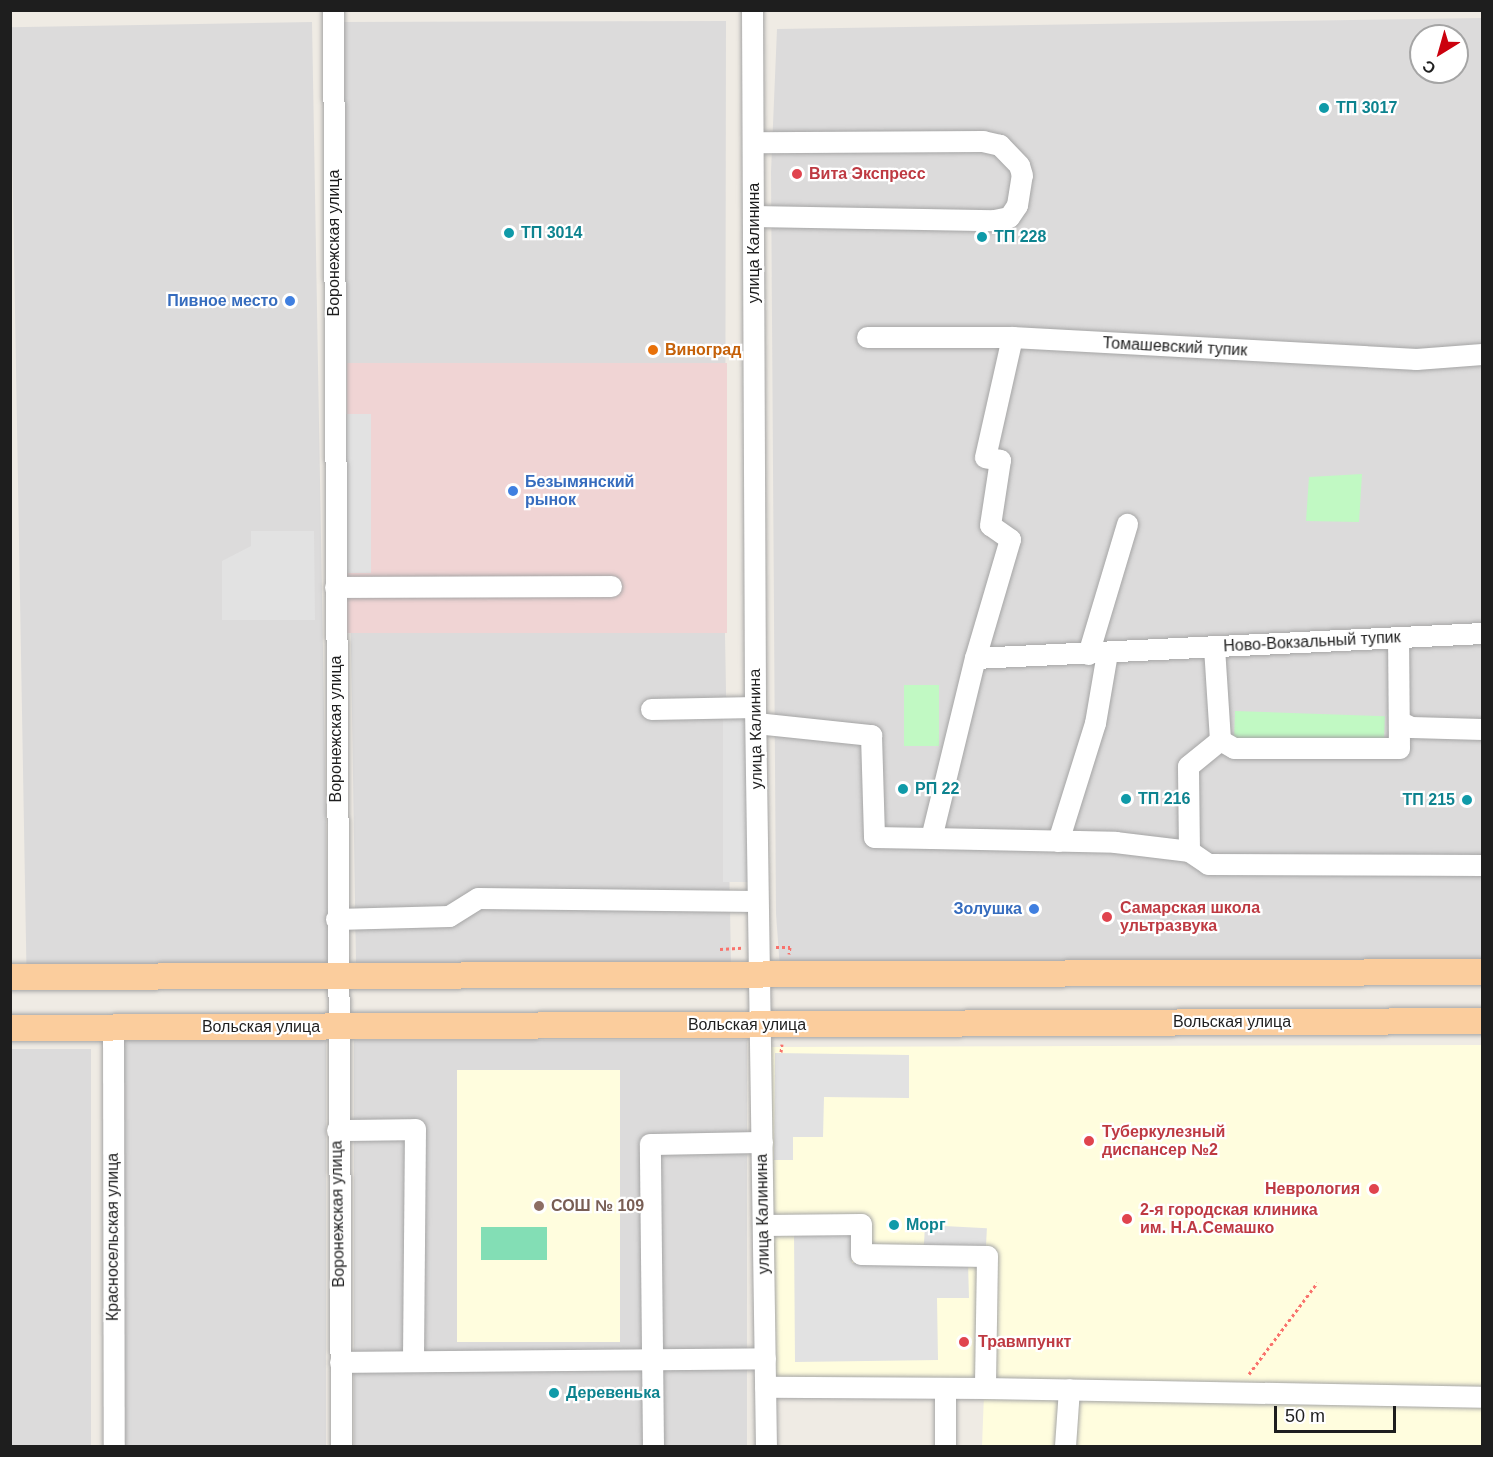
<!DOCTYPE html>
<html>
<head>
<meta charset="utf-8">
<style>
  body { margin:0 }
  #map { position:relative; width:1493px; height:1457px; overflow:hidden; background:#efebe4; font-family:Helvetica,sans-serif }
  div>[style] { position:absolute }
  .residential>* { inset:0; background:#dcdbdb; transform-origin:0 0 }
  .commercial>* { inset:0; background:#f0d4d4; transform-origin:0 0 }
  .education>* { inset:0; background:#fffdde; transform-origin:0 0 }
  .park>* { inset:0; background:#c1f9c3; transform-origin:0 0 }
  .pitch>* { inset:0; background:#83deb5; transform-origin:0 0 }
  .parking>* { inset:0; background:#e2e2e2; transform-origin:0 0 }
  .path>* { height:3px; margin-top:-1.5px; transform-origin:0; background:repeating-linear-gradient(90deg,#f9726c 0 3px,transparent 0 6px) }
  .roads { filter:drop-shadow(0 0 2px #a5a5a5) drop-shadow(0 0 2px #a5a5a5) }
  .minor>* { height:21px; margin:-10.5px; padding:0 10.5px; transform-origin:10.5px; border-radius:10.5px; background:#fff }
  .major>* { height:26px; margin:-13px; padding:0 13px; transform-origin:13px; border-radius:13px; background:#fbcd9d }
  .dots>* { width:16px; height:16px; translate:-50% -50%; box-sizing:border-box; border:3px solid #fff; border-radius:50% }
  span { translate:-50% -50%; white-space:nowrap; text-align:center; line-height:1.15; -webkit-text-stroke:4.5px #fff; paint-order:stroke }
  .culture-label { font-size:16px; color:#0d838f; font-weight:700 }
  .left { translate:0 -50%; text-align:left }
  .right { translate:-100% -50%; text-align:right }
  .health-label { font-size:16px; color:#be3a42; font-weight:700 }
  .street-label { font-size:16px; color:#1e1e1e }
  .shop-label { font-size:16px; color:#366cbe; font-weight:700 }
  .food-label { font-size:16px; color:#c56008; font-weight:700 }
  .education-label { font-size:16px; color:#785e54; font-weight:700 }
  .frame { position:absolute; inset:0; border:12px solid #1e1e1e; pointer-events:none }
  .north { position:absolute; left:1409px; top:24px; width:60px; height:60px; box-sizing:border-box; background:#fff; border:2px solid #a5a5a5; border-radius:50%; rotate:217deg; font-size:16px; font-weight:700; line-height:24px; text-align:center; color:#1e1e1e }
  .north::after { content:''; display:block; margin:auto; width:21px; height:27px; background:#cb010e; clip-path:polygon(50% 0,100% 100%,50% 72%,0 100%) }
  .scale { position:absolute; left:1274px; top:1406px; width:122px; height:27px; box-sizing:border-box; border:3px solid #1e1e1e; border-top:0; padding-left:8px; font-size:18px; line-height:21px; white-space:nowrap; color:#1e1e1e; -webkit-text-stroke:4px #fff; paint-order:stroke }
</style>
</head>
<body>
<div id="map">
  <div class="residential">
    <div style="clip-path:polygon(evenodd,1482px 18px,1482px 959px,780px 969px,776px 914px,771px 172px,777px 29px,1482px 18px,1421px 36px,1457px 36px,1457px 72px,1421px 72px,1421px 36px)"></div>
    <div style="clip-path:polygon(726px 21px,725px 635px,731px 964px,356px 964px,341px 22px)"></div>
    <div style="left:312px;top:22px;width:943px;height:302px;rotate:89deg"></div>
    <div style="left:122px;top:1038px;width:204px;height:408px"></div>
    <div style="left:354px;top:1040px;width:393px;height:406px"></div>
    <div style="left:91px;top:1049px;width:397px;height:80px;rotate:90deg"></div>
  </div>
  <div class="commercial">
    <div style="left:347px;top:363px;width:380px;height:270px"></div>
  </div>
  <div class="education">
    <div style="clip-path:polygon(1482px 1045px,1482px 1446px,982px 1446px,984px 1394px,775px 1392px,770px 1047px)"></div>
    <div style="left:457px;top:1070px;width:163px;height:272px"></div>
  </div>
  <div class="park">
    <div style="clip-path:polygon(1362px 474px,1359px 522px,1306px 521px,1309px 477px)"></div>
    <div style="left:904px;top:685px;width:35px;height:61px"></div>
    <div style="left:1235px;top:711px;width:150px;height:27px;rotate:2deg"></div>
  </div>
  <div class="pitch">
    <div style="left:481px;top:1227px;width:66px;height:33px"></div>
  </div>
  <div class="parking">
    <div style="left:342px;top:414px;width:29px;height:159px"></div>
    <div style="clip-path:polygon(251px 531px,314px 531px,315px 620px,222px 620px,222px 561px,251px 546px)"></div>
    <div style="left:723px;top:697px;width:26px;height:185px"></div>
    <div style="clip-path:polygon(775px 1053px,909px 1055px,909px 1098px,824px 1097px,823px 1137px,793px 1137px,793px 1160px,774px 1160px)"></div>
    <div style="left:925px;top:1225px;width:62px;height:29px;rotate:3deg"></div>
    <div style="clip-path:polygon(851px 1231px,852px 1263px,968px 1262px,969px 1298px,937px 1298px,938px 1360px,795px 1362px,794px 1232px)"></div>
  </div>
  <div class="path">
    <div style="left:776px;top:947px;width:14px"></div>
    <div style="left:790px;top:947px;width:7px;rotate:98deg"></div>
    <div style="left:720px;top:949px;width:22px;rotate:-3deg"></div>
    <div style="left:781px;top:1052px;width:8px;rotate:-83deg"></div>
    <div style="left:1249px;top:1374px;width:114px;rotate:-53.2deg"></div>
  </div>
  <div class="roads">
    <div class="minor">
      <div style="left:333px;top:10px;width:1436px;rotate:89.68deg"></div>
      <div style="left:752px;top:10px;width:697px;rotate:89.75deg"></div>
      <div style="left:755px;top:707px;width:739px;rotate:89.15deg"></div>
      <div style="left:753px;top:216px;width:241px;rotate:1deg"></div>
      <div style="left:994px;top:220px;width:15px;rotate:-11deg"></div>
      <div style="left:1009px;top:217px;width:14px;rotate:-56deg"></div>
      <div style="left:1017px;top:205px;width:30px;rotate:-81deg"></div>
      <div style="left:1022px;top:175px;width:10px;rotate:-107deg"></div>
      <div style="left:1019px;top:165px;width:28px;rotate:-134deg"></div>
      <div style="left:1000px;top:145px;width:17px;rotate:-167deg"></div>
      <div style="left:983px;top:141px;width:228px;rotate:179.7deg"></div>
      <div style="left:867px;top:337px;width:145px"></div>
      <div style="left:1012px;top:337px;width:405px;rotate:3.1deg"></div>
      <div style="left:1416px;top:359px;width:66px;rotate:-4.3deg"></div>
      <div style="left:335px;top:587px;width:276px;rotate:-0.2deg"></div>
      <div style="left:1088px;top:654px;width:136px;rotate:-73.3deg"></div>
      <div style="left:975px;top:658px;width:124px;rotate:-73.6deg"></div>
      <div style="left:1010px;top:539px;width:24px;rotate:-145deg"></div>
      <div style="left:990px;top:525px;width:66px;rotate:-81.3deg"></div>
      <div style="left:1000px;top:460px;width:15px;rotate:-169deg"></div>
      <div style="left:985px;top:457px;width:123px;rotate:-77.3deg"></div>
      <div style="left:651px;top:709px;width:104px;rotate:-1.1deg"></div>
      <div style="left:1399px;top:721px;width:13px;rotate:27deg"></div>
      <div style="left:1411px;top:727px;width:71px;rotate:1.6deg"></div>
      <div style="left:756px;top:723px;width:116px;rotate:6deg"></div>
      <div style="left:871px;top:735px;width:102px;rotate:88.3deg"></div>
      <div style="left:874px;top:837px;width:57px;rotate:1deg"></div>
      <div style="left:931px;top:838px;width:185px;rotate:-76.3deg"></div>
      <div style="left:975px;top:658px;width:508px;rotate:-2.82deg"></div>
      <div style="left:1220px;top:740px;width:16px;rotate:30deg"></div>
      <div style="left:1234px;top:748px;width:165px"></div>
      <div style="left:1399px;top:748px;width:110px;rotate:-90.5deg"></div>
      <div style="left:931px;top:838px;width:184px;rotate:1.2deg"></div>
      <div style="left:1115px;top:842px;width:75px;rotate:6.9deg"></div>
      <div style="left:1189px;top:851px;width:23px;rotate:34deg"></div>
      <div style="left:1208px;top:864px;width:274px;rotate:0.2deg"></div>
      <div style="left:1058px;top:841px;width:124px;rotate:-72.6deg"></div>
      <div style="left:1095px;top:723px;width:71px;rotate:-80.3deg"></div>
      <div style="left:1189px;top:851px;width:85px;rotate:-90.7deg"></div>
      <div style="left:1188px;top:766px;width:41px;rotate:-39.1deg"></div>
      <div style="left:1220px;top:740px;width:93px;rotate:-93.7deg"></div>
      <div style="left:336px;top:919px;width:113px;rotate:-1.5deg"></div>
      <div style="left:449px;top:916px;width:34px;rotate:-32deg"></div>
      <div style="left:478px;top:898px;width:279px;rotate:0.6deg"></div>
      <div style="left:113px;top:1028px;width:418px;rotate:89.9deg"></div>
      <div style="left:337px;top:1130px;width:78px;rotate:-0.7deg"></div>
      <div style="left:415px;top:1129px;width:232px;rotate:90.5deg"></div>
      <div style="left:763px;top:1225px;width:98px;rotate:-0.6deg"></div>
      <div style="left:861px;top:1224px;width:30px;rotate:90deg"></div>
      <div style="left:861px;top:1254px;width:126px;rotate:0.9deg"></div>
      <div style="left:987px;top:1256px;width:132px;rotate:90.9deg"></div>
      <div style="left:985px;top:1388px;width:220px;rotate:-179.7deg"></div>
      <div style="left:340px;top:1362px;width:425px;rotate:-0.5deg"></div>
      <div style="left:985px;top:1388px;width:497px;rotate:1deg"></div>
      <div style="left:653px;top:1446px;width:302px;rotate:-90.6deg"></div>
      <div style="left:650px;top:1144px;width:112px;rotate:-1deg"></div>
      <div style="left:945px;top:1446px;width:58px;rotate:-90deg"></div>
      <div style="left:1065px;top:1446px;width:57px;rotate:-86deg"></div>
    </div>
    <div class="major">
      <div style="left:10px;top:977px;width:1472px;rotate:-0.19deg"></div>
      <div style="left:10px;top:1028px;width:1472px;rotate:-0.27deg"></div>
    </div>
  </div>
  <div class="dots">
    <div style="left:1324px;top:108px;background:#0f9aa8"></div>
    <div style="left:797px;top:174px;background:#e0444e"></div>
    <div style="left:509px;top:233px;background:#0f9aa8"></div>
    <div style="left:982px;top:237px;background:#0f9aa8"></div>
    <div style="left:290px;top:301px;background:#3f7fe0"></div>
    <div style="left:653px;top:350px;background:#e8710a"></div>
    <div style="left:513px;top:491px;background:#3f7fe0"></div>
    <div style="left:903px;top:789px;background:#0f9aa8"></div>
    <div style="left:1126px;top:799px;background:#0f9aa8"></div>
    <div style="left:1467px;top:800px;background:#0f9aa8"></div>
    <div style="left:1034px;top:909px;background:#3f7fe0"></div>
    <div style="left:1107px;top:917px;background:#e0444e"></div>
    <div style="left:1089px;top:1141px;background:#e0444e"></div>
    <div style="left:1374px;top:1189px;background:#e0444e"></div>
    <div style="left:539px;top:1206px;background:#8d6e63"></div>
    <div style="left:1127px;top:1219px;background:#e0444e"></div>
    <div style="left:894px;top:1225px;background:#0f9aa8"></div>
    <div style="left:964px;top:1342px;background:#e0444e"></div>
    <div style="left:554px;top:1393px;background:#0f9aa8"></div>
  </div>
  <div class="culture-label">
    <span class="left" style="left:1336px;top:108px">ТП 3017</span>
    <span class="left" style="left:521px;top:233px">ТП 3014</span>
    <span class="left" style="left:994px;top:237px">ТП 228</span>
    <span class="left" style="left:915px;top:789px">РП 22</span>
    <span class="left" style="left:1138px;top:799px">ТП 216</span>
    <span class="right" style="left:1455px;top:800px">ТП 215</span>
    <span class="left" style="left:906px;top:1225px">Морг</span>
    <span class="left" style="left:566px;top:1393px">Деревенька</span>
  </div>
  <div class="health-label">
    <span class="left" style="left:809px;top:174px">Вита Экспресс</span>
    <span class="left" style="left:1120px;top:917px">Самарская школа<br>ультразвука</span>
    <span class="left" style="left:1102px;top:1141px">Туберкулезный<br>диспансер №2</span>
    <span class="right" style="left:1360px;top:1189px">Неврология</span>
    <span class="left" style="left:1140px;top:1219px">2-я городская клиника<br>им. Н.А.Семашко</span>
    <span class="left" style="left:978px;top:1342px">Травмпункт</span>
  </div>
  <div class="street-label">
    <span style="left:334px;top:243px;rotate:-90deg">Воронежская улица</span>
    <span style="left:754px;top:243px;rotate:-90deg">улица Калинина</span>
    <span style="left:1175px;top:347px;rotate:3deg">Томашевский тупик</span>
    <span style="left:1312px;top:642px;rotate:-3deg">Ново-Вокзальный тупик</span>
    <span style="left:336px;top:729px;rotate:-90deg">Воронежская улица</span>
    <span style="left:756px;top:729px;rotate:-91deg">улица Калинина</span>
    <span style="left:1232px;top:1022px">Вольская улица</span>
    <span style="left:747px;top:1025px">Вольская улица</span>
    <span style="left:261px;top:1027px">Вольская улица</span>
    <span style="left:338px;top:1214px;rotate:-91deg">Воронежская улица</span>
    <span style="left:763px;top:1214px;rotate:-91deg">улица Калинина</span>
    <span style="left:113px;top:1237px;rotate:-90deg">Красносельская улица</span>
  </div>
  <div class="shop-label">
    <span class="right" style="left:278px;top:301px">Пивное место</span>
    <span class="left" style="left:525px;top:491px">Безымянский<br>рынок</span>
    <span class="right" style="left:1022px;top:909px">Золушка</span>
  </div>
  <div class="food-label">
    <span class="left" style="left:665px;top:350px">Виноград</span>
  </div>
  <div class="education-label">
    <span class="left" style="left:551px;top:1206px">СОШ № 109</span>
  </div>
  <div class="frame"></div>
  <div class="north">С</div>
  <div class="scale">50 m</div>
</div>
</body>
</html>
